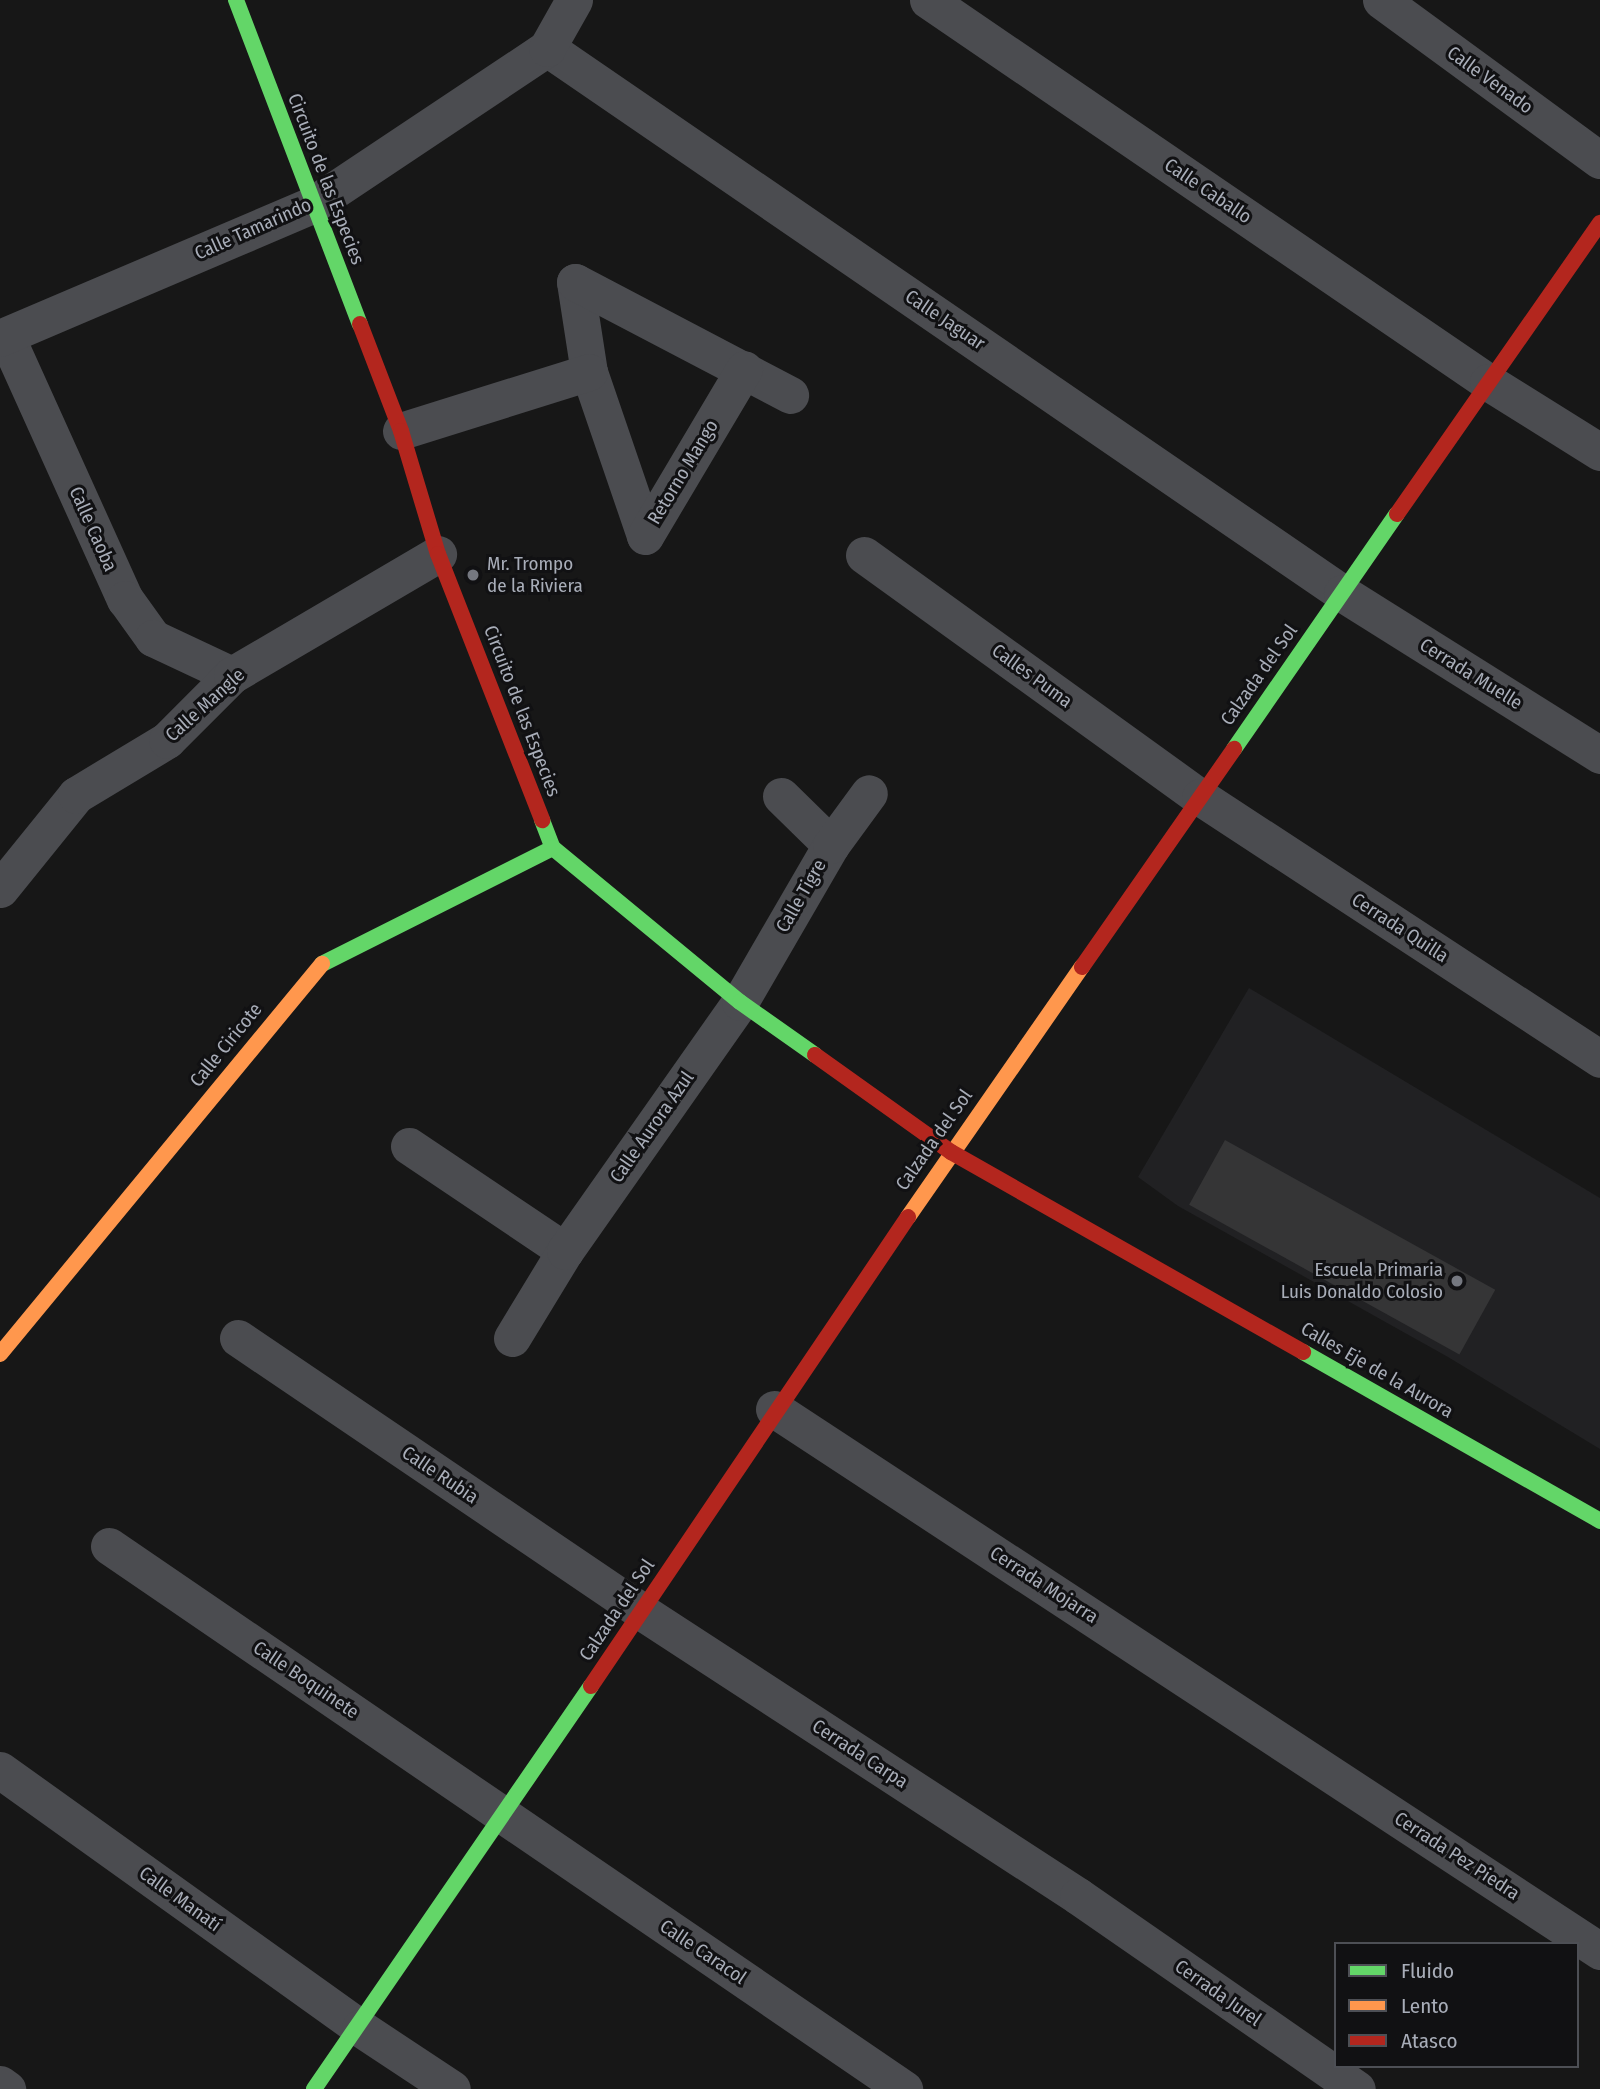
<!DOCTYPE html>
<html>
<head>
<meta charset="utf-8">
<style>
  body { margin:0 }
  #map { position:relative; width:1600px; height:2089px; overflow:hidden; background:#171717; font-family:"Fira Sans Condensed",sans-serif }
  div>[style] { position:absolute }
  .built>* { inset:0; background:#212123 }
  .building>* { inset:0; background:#353536; transform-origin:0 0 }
  .street>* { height:37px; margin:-18.5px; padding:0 18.5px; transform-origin:18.5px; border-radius:18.5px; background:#4b4c50 }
  .fast>* { height:16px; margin:-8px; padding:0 8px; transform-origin:8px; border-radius:8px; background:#63d668 }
  .slow>* { height:16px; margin:-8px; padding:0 8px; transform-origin:8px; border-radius:8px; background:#ff974d }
  .jam>* { height:16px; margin:-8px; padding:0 8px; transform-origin:8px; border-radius:8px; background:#b3261e }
  .dots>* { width:19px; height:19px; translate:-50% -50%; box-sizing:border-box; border:4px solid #111113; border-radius:50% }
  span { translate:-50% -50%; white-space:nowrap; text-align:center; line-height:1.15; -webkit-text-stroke:6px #111113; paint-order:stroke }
  .street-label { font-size:19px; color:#a8adb8 }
  .poi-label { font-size:19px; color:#a8adb8 }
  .left { translate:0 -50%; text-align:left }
  .right { translate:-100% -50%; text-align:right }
  .legend { position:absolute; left:1334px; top:1942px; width:245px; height:126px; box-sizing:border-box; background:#111113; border:2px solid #4d4f55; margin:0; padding:9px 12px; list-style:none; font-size:21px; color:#a8adb8 }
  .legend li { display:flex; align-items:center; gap:14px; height:35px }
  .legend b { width:35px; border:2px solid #4d4f55 }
</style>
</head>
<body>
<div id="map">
  <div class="built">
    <div style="clip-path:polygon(1249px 988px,1600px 1198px,1600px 1449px,1448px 1357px,1178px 1206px,1138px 1177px)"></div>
  </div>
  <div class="building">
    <div style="left:1225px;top:1140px;width:309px;height:74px;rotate:29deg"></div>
  </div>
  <div class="street">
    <div style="left:928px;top:0;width:678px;rotate:34.3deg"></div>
    <div style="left:1488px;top:382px;width:132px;rotate:32deg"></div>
    <div style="left:1381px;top:0;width:271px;rotate:36.2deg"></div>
    <div style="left:547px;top:48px;width:964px;rotate:34.43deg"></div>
    <div style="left:1342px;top:593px;width:305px;rotate:32.1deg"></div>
    <div style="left:575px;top:282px;width:91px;rotate:81.2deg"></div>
    <div style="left:589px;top:372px;width:173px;rotate:71.1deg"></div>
    <div style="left:575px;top:282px;width:243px;rotate:27.7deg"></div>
    <div style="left:6px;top:336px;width:289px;rotate:65.7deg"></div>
    <div style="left:125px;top:599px;width:48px;rotate:54.3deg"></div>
    <div style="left:153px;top:638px;width:87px;rotate:25.1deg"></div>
    <div style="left:0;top:338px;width:339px;rotate:-23.1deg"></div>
    <div style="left:312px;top:205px;width:283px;rotate:-33.7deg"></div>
    <div style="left:547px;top:48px;width:55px;rotate:-60.6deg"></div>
    <div style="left:401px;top:431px;width:197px;rotate:-17.4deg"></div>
    <div style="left:645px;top:536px;width:194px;rotate:-59.3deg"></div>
    <div style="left:864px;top:555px;width:414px;rotate:35.8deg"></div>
    <div style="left:1200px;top:797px;width:478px;rotate:33.2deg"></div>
    <div style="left:781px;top:796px;width:70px;rotate:44.4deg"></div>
    <div style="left:0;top:889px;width:121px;rotate:-51deg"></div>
    <div style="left:76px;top:795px;width:106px;rotate:-31.1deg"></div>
    <div style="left:167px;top:740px;width:92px;rotate:-45deg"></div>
    <div style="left:232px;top:675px;width:239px;rotate:-30.4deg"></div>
    <div style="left:409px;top:1146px;width:188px;rotate:33.9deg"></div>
    <div style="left:238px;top:1338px;width:488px;rotate:34.1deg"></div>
    <div style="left:642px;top:1612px;width:520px;rotate:33.08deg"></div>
    <div style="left:1078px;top:1896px;width:339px;rotate:34.7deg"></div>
    <div style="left:512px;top:1338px;width:102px;rotate:-58.7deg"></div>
    <div style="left:565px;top:1251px;width:304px;rotate:-54.9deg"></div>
    <div style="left:740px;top:1002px;width:181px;rotate:-59.9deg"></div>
    <div style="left:831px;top:845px;width:64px;rotate:-53.8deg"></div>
    <div style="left:774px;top:1409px;width:988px;rotate:33.27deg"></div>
    <div style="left:109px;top:1546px;width:963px;rotate:34.33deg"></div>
    <div style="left:0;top:1770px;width:443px;rotate:35.6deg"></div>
    <div style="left:360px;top:2028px;width:110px;rotate:33.5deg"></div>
    <div style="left:0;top:2084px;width:9px;rotate:36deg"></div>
  </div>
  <div class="fast">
    <div style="left:236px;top:0;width:347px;rotate:69.1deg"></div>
    <div style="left:1234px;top:749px;width:286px;rotate:-55.3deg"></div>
    <div style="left:542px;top:820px;width:30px;rotate:69deg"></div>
    <div style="left:553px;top:848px;width:242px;rotate:39.5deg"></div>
    <div style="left:740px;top:1002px;width:92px;rotate:35.2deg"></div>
    <div style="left:322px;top:964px;width:258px;rotate:-26.7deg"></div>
    <div style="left:1303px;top:1352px;width:342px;rotate:29.6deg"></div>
    <div style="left:314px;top:2089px;width:489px;rotate:-55.5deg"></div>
  </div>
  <div class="slow">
    <div style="left:908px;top:1217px;width:305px;rotate:-55.2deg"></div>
    <div style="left:0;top:1354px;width:506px;rotate:-50.46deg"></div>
  </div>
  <div class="jam">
    <div style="left:360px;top:324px;width:115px;rotate:69deg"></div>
    <div style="left:401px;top:431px;width:128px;rotate:73.3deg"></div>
    <div style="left:438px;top:554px;width:286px;rotate:68.6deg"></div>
    <div style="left:1397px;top:514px;width:355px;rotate:-55.1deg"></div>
    <div style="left:1082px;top:967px;width:266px;rotate:-55.1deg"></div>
    <div style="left:815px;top:1055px;width:167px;rotate:35.5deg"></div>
    <div style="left:951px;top:1152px;width:405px;rotate:29.6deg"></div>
    <div style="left:591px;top:1686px;width:566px;rotate:-55.94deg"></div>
  </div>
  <div class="dots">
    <div style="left:473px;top:575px;background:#757880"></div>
    <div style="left:1457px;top:1281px;background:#757880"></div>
  </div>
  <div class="street-label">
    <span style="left:1490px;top:80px;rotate:36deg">Calle Venado</span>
    <span style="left:326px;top:179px;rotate:69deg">Circuito de las Especies</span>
    <span style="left:1208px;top:191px;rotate:34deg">Calle Caballo</span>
    <span style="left:253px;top:229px;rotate:-24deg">Calle Tamarindo</span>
    <span style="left:945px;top:320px;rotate:34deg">Calle Jaguar</span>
    <span style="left:683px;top:472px;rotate:-59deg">Retorno Mango</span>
    <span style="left:93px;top:529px;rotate:66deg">Calle Caoba</span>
    <span style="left:1471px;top:674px;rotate:32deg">Cerrada Muelle</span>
    <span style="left:1259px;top:675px;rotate:-55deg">Calzada del Sol</span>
    <span style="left:1032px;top:676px;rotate:36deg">Calles Puma</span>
    <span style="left:205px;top:705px;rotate:-42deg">Calle Mangle</span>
    <span style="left:522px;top:711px;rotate:69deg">Circuito de las Especies</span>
    <span style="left:801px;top:896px;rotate:-60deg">Calle Tigre</span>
    <span style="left:1400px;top:928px;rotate:33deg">Cerrada Quilla</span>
    <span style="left:226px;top:1045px;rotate:-51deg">Calle Ciricote</span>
    <span style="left:652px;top:1127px;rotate:-55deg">Calle Aurora Azul</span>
    <span style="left:934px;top:1140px;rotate:-55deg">Calzada del Sol</span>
    <span style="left:1377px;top:1370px;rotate:30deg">Calles Eje de la Aurora</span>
    <span style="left:440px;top:1475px;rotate:34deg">Calle Rubia</span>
    <span style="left:1044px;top:1585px;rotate:33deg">Cerrada Mojarra</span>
    <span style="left:617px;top:1610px;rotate:-56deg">Calzada del Sol</span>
    <span style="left:306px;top:1680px;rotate:34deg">Calle Boquinete</span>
    <span style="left:860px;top:1754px;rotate:33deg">Cerrada Carpa</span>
    <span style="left:1457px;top:1856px;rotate:33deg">Cerrada Pez Piedra</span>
    <span style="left:180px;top:1899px;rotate:36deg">Calle Manatí</span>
    <span style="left:703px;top:1952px;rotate:34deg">Calle Caracol</span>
    <span style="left:1218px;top:1993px;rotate:35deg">Cerrada Jurel</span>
  </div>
  <div class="poi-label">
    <span class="left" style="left:487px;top:575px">Mr. Trompo<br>de la Riviera</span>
    <span class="right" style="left:1443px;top:1281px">Escuela Primaria<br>Luis Donaldo Colosio</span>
  </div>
  <ul class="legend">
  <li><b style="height:9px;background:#63d668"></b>Fluido</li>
  <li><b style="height:9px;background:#ff974d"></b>Lento</li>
  <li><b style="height:9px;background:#b3261e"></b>Atasco</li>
  </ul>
</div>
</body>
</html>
